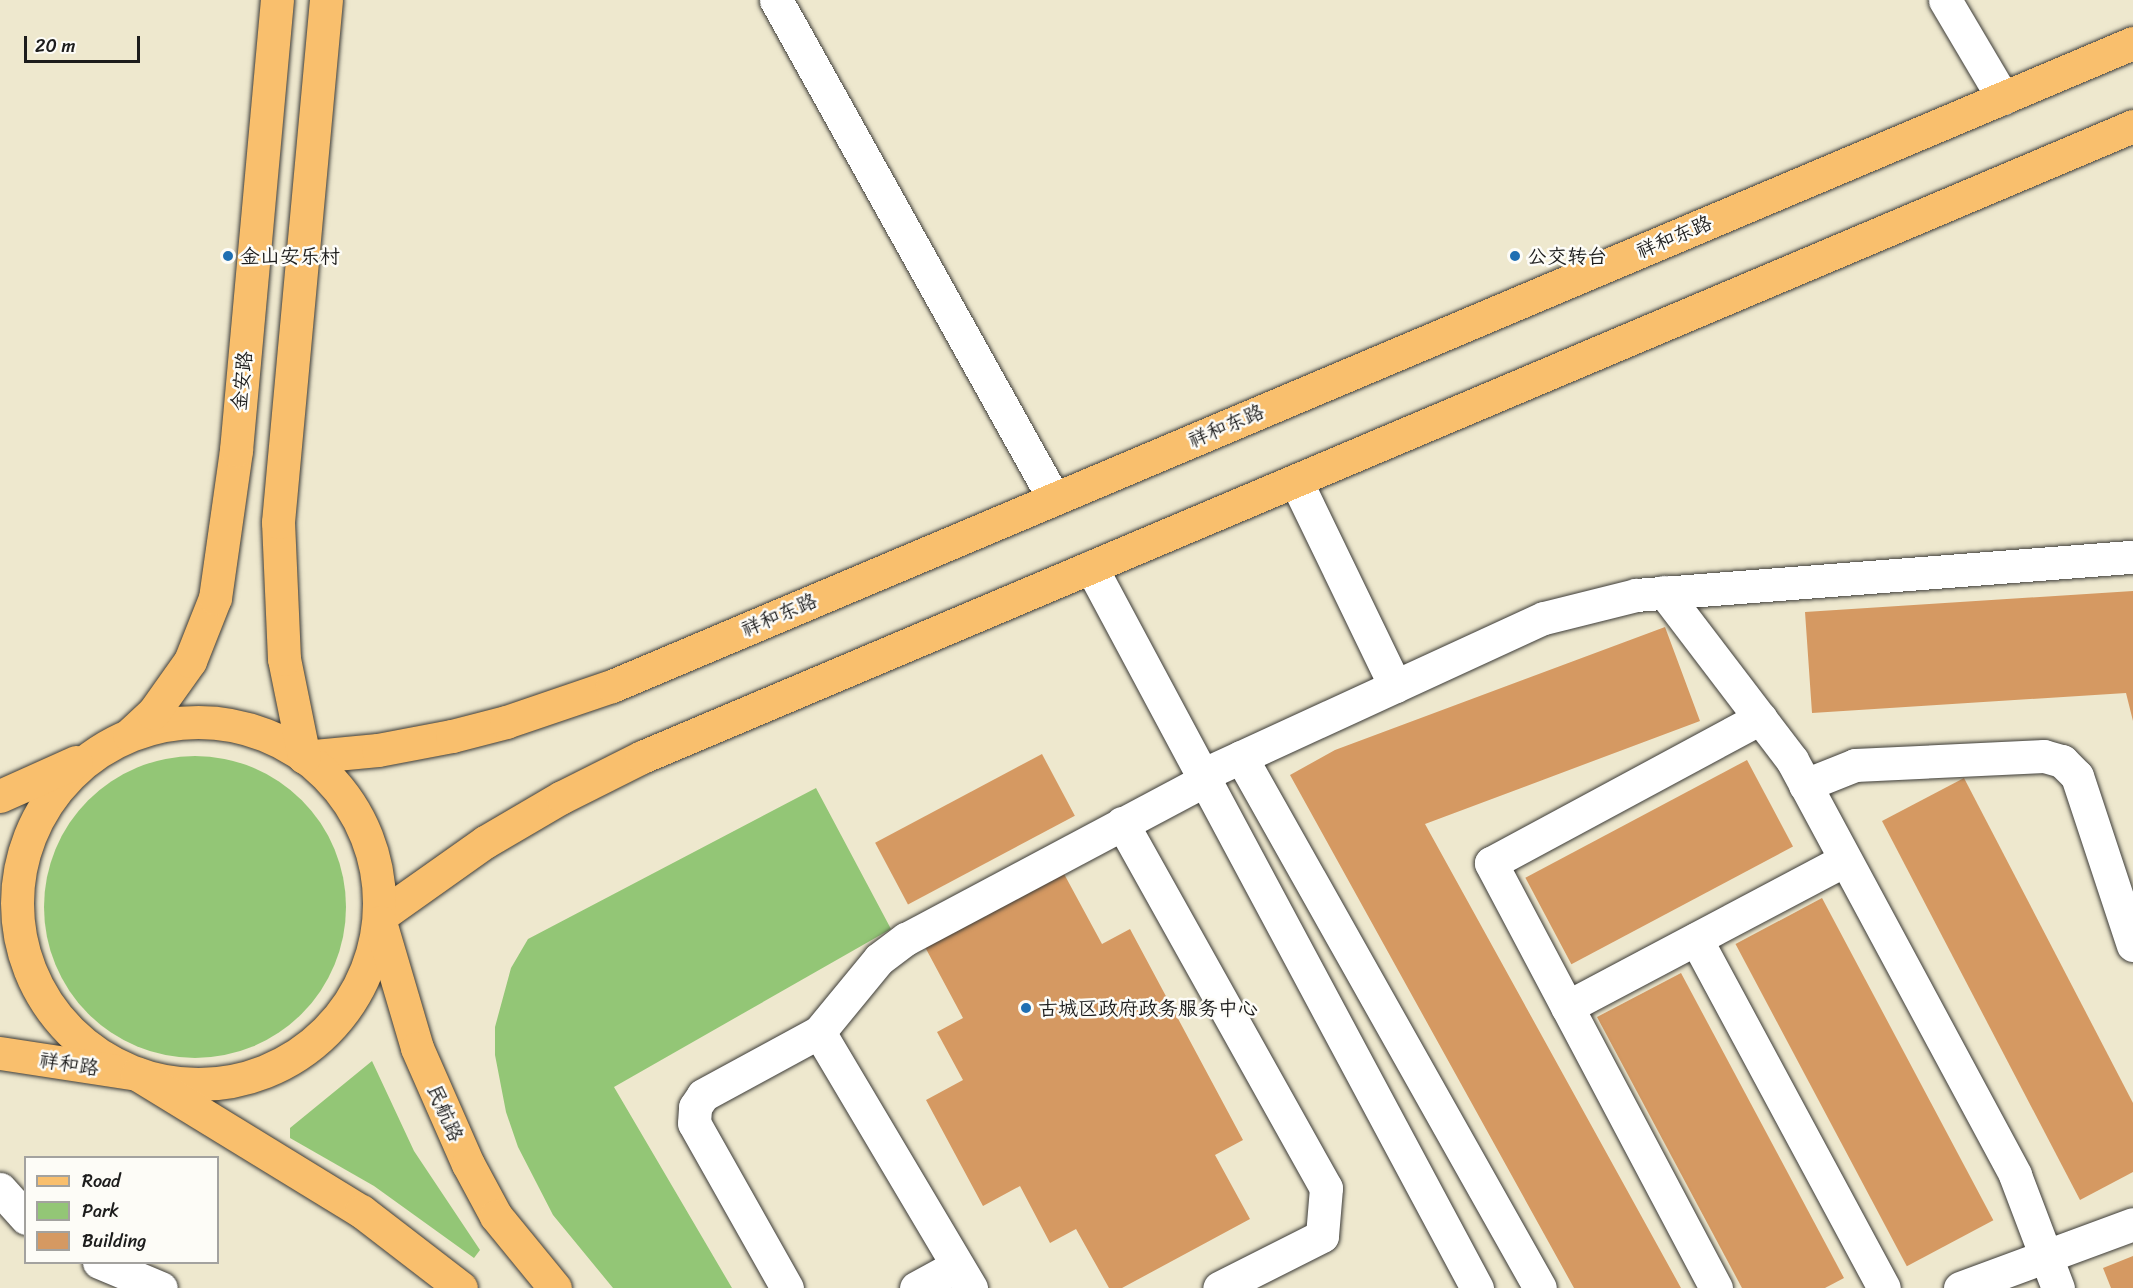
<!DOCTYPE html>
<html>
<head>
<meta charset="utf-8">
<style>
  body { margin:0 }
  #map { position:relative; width:2133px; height:1288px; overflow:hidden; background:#eee8ce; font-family:Sriracha,"LXGW WenKai TC",sans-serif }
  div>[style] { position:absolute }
  .green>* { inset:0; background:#93c676 }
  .round { border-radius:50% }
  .building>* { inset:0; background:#d59962; transform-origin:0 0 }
  .roads { filter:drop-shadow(0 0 2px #3c3b37) drop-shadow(0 0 2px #3c3b37) }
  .minor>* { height:33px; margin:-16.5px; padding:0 16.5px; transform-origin:16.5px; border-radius:16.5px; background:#fff }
  .major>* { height:33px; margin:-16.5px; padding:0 16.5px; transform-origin:16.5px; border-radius:16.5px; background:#f9bf6d }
  .highway>* { height:33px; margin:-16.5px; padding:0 16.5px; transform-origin:16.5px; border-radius:16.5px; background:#f9bf6d }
  .highway>.ring { margin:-16.5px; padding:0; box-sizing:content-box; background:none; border:33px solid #f9bf6d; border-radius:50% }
  .dots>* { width:16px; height:16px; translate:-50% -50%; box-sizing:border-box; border:3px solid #fdfcf7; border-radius:50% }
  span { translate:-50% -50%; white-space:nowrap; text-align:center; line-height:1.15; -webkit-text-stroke:5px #fdfcf7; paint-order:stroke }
  .street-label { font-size:20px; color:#1c1c1c }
  .poi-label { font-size:20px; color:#1c1c1c }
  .left { translate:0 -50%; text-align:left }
  .legend { position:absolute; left:24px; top:1156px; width:195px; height:108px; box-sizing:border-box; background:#fdfcf7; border:2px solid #a3a29f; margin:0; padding:8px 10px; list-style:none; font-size:18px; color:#1c1c1c }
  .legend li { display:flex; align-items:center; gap:12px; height:30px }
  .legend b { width:30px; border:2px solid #a3a29f }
  .scale { position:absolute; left:24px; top:36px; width:116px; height:27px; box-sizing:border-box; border:3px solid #1c1c1c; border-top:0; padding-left:8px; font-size:18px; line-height:21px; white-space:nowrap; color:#1c1c1c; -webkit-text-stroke:4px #fdfcf7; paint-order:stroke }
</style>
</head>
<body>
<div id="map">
  <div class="green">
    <div class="round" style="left:44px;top:756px;width:302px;height:302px"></div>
    <div style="clip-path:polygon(816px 788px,891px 929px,614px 1087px,732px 1288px,613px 1288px,553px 1215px,518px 1147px,506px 1112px,495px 1055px,495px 1027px,511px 968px,528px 939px)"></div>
    <div style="clip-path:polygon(372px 1061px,414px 1151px,480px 1250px,474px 1258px,374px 1186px,290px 1138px,290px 1128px)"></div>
  </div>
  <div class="building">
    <div style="clip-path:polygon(2133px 591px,2133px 721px,2126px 693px,1812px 713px,1805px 612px)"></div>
    <div style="clip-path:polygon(1665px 627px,1700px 721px,1425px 824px,1681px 1288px,1574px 1288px,1290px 775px,1335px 750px)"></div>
    <div style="left:1042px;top:754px;width:70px;height:189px;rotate:62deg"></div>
    <div style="left:1747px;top:760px;width:98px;height:251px;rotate:62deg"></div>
    <div style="clip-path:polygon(1964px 778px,2133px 1103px,2133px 1172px,2080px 1200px,1882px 821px)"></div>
    <div style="clip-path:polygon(1063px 872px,1102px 944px,1130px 929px,1243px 1140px,1215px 1155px,1250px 1219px,1122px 1288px,1109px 1288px,1076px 1229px,1050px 1243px,1020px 1186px,983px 1206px,926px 1100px,963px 1080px,937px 1032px,963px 1018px,925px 947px)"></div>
    <div style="left:1822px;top:898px;width:365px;height:98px;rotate:62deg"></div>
    <div style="clip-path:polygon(1681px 973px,1844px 1278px,1825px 1288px,1742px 1288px,1597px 1017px)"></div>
    <div style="clip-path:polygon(2133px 1256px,2133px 1288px,2111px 1288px,2103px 1268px)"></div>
  </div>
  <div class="roads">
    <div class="minor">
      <div style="left:776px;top:0;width:571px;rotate:60.88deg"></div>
      <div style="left:1945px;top:0;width:114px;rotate:59.4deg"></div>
      <div style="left:1296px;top:481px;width:228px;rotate:64.2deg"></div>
      <div style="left:1091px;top:567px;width:818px;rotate:61.84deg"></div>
      <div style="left:1664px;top:592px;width:211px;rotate:52.7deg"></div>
      <div style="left:1792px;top:760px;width:471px;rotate:61.7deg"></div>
      <div style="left:2015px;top:1175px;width:121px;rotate:69.2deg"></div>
      <div style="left:1241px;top:757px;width:609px;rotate:60.62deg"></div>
      <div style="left:1202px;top:775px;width:376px;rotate:-24.7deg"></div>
      <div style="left:1544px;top:618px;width:95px;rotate:-14deg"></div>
      <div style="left:1636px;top:595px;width:498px;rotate:-4.4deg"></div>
      <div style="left:1805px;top:785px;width:54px;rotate:-21.8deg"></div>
      <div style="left:1855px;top:765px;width:189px;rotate:-2.7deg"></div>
      <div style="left:2044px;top:756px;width:19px;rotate:16deg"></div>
      <div style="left:2062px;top:761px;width:21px;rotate:45deg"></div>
      <div style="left:2077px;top:776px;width:178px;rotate:71.7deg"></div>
      <div style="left:1122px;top:823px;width:418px;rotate:60.8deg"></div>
      <div style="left:1326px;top:1188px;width:48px;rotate:94.8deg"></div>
      <div style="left:1322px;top:1236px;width:115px;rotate:153.2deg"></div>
      <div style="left:1696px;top:939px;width:396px;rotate:61.7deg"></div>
      <div style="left:1567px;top:1007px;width:314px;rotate:-27.9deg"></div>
      <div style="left:819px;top:1032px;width:298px;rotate:59.3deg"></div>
      <div style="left:0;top:1189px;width:39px;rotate:48deg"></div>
      <div style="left:99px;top:1262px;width:67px;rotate:22.8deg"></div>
      <div style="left:787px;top:1288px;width:189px;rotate:-119.4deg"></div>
      <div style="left:694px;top:1123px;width:16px;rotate:-86deg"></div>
      <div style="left:695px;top:1107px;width:14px;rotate:-56deg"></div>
      <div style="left:703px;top:1095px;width:132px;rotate:-28.5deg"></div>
      <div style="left:819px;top:1032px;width:94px;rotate:-50.6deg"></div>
      <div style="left:879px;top:959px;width:34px;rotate:-37deg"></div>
      <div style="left:906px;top:939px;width:339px;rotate:-28deg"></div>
      <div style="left:916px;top:1288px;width:46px;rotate:-28.8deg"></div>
      <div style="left:1716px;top:1288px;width:481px;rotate:-117.9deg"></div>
      <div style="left:1491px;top:863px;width:306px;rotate:-28.3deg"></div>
      <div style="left:1960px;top:1288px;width:184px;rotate:-20.3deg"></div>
    </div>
    <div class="major">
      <div style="left:304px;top:757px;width:74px;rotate:-5.4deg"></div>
      <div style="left:378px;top:750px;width:75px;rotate:-10.7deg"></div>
      <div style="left:452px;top:736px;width:56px;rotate:-14.5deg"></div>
      <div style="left:506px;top:722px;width:112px;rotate:-18.8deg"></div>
      <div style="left:612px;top:686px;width:1651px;rotate:-22.92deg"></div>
      <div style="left:379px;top:917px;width:130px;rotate:-35.3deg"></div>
      <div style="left:485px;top:842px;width:89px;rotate:-30.3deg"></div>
      <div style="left:562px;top:797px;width:89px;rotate:-26.6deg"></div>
      <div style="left:642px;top:757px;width:1619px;rotate:-22.94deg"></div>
    </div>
    <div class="highway">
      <div class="ring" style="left:17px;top:722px;width:329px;height:329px"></div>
      <div style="left:129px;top:735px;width:33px;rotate:-43deg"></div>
      <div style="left:153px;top:713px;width:64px;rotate:-54.6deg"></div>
      <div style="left:190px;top:661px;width:68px;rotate:-68.4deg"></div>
      <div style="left:215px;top:598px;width:149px;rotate:-81.9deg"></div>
      <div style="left:236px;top:450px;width:452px;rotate:-84.8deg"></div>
      <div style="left:304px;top:757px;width:100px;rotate:-101.5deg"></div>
      <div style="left:284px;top:659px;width:137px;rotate:-92.5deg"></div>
      <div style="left:278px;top:522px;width:524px;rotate:-84.75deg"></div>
      <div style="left:0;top:796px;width:83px;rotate:-24.1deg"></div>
      <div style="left:380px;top:922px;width:131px;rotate:73.6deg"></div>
      <div style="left:417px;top:1048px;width:127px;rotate:66.3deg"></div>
      <div style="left:468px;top:1164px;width:59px;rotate:61.7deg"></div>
      <div style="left:496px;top:1216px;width:93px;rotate:50.7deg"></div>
      <div style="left:0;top:1053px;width:139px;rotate:8.7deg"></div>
      <div style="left:137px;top:1074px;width:263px;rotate:31.5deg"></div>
      <div style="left:361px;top:1211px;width:126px;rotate:37.6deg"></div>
    </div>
  </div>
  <div class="dots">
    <div style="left:228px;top:256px;background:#1f6fb2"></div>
    <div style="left:1515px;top:256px;background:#1f6fb2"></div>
    <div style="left:1026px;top:1008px;background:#1f6fb2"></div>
  </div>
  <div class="street-label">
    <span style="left:1674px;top:237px;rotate:-23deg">祥和东路</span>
    <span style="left:242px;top:381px;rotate:-84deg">金安路</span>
    <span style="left:1226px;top:426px;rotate:-23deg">祥和东路</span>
    <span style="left:779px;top:615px;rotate:-23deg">祥和东路</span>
    <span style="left:69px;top:1064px;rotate:9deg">祥和路</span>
    <span style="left:445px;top:1113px;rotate:66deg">民航路</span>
  </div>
  <div class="poi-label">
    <span class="left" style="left:240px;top:256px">金山安乐村</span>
    <span class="left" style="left:1527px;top:256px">公交转台</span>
    <span class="left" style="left:1038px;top:1008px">古城区政府政务服务中心</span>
  </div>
  <ul class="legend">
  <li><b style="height:8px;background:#f9bf6d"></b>Road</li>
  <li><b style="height:16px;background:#93c676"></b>Park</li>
  <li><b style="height:16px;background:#d59962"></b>Building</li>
  </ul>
  <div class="scale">20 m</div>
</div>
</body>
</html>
